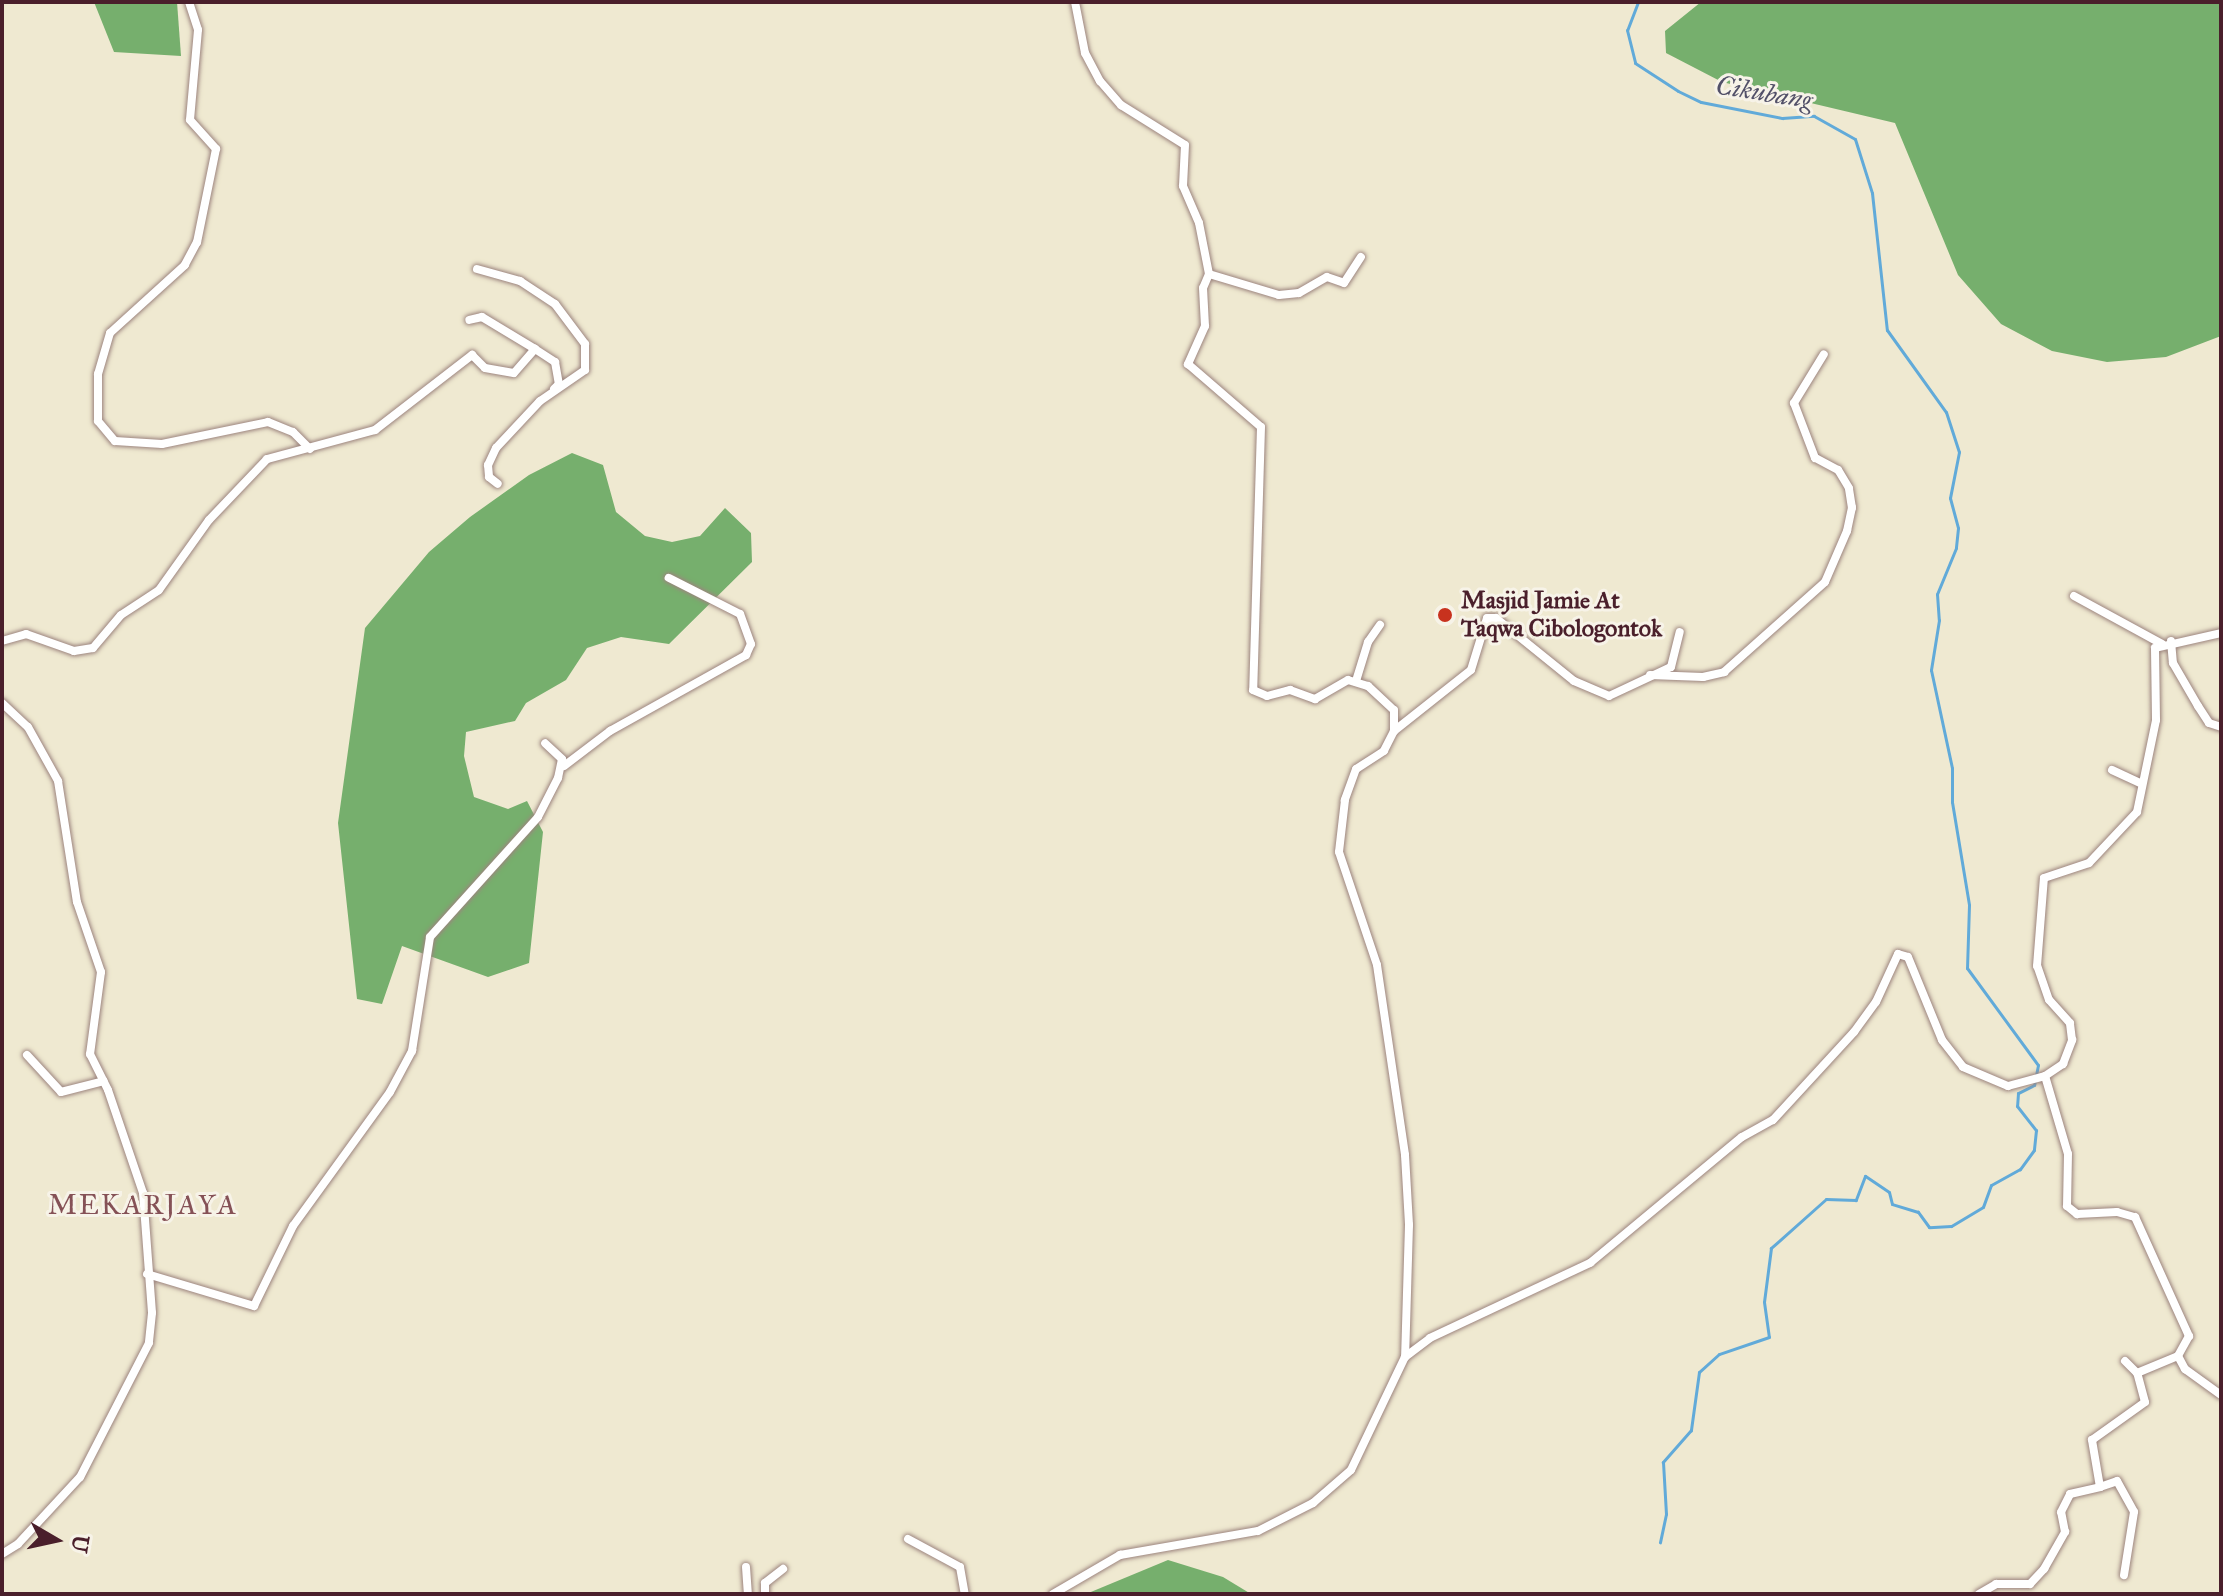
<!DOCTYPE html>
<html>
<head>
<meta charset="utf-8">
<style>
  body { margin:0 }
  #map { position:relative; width:2223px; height:1596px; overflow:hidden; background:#efe9d1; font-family:"IM FELL Great Primer",serif }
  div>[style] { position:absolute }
  .forest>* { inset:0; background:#76af6d }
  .stream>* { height:3px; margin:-1.5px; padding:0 1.5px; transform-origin:1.5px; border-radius:1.5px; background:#61aad9 }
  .roads { filter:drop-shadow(0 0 2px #9c847e) drop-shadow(0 0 2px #9c847e) }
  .street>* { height:8px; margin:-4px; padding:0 4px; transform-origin:4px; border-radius:4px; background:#fff }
  .dots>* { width:22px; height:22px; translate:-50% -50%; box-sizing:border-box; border:4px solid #f7f3e8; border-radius:50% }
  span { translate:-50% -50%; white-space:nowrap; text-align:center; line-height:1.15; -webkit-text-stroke:6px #f7f3e8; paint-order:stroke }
  .poi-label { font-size:24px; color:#4a1f2b; font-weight:700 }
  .left { translate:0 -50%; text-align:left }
  .water-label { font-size:26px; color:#525068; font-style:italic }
  .quarter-label { font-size:28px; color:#855156; letter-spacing:2px }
  .frame { position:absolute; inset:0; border:4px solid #4a1f2b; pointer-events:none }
  .north { position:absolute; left:16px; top:1500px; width:80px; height:80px; -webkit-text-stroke:6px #f7f3e8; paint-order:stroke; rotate:99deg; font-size:22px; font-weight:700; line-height:32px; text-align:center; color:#4a1f2b }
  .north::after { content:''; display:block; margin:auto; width:28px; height:36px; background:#4a1f2b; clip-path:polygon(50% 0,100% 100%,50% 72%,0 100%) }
</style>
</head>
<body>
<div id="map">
  <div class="forest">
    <div style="clip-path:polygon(94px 2px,177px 2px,181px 56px,114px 52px)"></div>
    <div style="clip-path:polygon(1701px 2px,2221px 2px,2221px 336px,2166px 357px,2107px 362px,2052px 351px,2001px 324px,1958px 275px,1895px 123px,1722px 82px,1666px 53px,1665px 31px)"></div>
    <div style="clip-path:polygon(572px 453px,603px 465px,616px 512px,645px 536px,672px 542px,700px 536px,725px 508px,751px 533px,752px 562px,669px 644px,621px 637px,587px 648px,566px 680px,526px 703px,515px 721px,466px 732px,464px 756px,474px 797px,508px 809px,527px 801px,543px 832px,529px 963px,488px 977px,402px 946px,382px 1004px,357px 999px,338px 823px,365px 628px,429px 552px,470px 517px,529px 475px)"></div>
    <div style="clip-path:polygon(1168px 1560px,1223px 1577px,1251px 1594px,1086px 1594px)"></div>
  </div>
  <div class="stream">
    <div style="left:1638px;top:2px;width:30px;rotate:111deg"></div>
    <div style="left:1627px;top:30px;width:34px;rotate:76deg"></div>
    <div style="left:1635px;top:63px;width:51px;rotate:33.1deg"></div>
    <div style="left:1678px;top:91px;width:25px;rotate:26deg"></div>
    <div style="left:1701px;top:102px;width:83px;rotate:11.2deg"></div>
    <div style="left:1782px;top:118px;width:32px;rotate:-4deg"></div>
    <div style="left:1814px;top:116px;width:47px;rotate:29.3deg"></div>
    <div style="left:1855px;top:139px;width:57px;rotate:72.5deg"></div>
    <div style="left:1872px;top:193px;width:138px;rotate:83.8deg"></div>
    <div style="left:1887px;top:330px;width:101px;rotate:54.3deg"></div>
    <div style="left:1946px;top:412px;width:42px;rotate:72deg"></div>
    <div style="left:1959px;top:452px;width:47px;rotate:101.1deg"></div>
    <div style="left:1950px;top:498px;width:31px;rotate:75deg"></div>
    <div style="left:1958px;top:528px;width:20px;rotate:96deg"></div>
    <div style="left:1956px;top:548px;width:50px;rotate:112.4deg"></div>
    <div style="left:1937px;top:594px;width:26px;rotate:86deg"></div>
    <div style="left:1939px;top:620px;width:51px;rotate:99.1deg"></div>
    <div style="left:1931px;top:670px;width:100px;rotate:77.9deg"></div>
    <div style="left:1952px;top:768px;width:34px;rotate:90deg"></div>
    <div style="left:1952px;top:802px;width:104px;rotate:80.6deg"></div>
    <div style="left:1969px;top:905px;width:63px;rotate:91.8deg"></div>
    <div style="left:1967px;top:968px;width:120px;rotate:53.8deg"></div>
    <div style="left:2038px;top:1065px;width:20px;rotate:101deg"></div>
    <div style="left:2034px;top:1085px;width:18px;rotate:153deg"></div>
    <div style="left:2018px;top:1093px;width:13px;rotate:94deg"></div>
    <div style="left:2017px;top:1106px;width:31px;rotate:52deg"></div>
    <div style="left:2036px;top:1130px;width:20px;rotate:96deg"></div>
    <div style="left:2034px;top:1150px;width:24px;rotate:126deg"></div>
    <div style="left:2020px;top:1169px;width:33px;rotate:151deg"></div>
    <div style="left:1991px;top:1185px;width:23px;rotate:110deg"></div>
    <div style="left:1983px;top:1207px;width:37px;rotate:149deg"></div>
    <div style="left:1951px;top:1226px;width:22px;rotate:177deg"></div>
    <div style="left:1929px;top:1227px;width:19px;rotate:-126deg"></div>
    <div style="left:1918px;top:1212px;width:27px;rotate:-163deg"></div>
    <div style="left:1892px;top:1204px;width:12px;rotate:-104deg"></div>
    <div style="left:1889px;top:1192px;width:29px;rotate:-146deg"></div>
    <div style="left:1865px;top:1176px;width:26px;rotate:111deg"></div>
    <div style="left:1856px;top:1200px;width:30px;rotate:-178deg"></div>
    <div style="left:1826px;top:1199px;width:74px;rotate:138.3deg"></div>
    <div style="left:1771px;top:1248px;width:54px;rotate:97.4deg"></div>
    <div style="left:1764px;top:1302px;width:35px;rotate:82deg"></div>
    <div style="left:1769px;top:1337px;width:53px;rotate:161.2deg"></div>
    <div style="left:1719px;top:1354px;width:27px;rotate:138deg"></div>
    <div style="left:1699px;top:1372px;width:59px;rotate:97.9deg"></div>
    <div style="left:1691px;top:1430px;width:43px;rotate:131.2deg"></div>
    <div style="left:1663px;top:1462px;width:52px;rotate:86.7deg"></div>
    <div style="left:1666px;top:1514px;width:29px;rotate:102deg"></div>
  </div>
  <div class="roads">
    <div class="street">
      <div style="left:189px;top:2px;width:29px;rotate:72deg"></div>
      <div style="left:198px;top:30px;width:90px;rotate:95.1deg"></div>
      <div style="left:190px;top:120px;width:39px;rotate:48deg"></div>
      <div style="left:216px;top:149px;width:95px;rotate:101.5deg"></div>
      <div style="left:197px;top:242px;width:26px;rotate:118deg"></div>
      <div style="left:185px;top:265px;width:101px;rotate:137.8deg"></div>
      <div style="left:110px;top:333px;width:43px;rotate:106.3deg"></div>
      <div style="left:98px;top:374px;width:47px;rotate:90deg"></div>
      <div style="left:98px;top:421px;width:26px;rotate:50deg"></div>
      <div style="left:115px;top:441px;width:47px;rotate:3.7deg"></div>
      <div style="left:162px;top:444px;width:108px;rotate:-11.7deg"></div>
      <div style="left:268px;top:422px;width:27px;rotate:22deg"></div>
      <div style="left:293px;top:432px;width:24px;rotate:45deg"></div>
      <div style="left:1075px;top:2px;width:52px;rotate:78.9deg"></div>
      <div style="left:1085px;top:53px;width:32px;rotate:62deg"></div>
      <div style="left:1100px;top:81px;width:32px;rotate:49deg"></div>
      <div style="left:1121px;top:105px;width:75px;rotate:32deg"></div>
      <div style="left:1185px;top:145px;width:41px;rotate:92.8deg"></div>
      <div style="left:1183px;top:186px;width:40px;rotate:66.6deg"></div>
      <div style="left:1199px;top:223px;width:52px;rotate:78.9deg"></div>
      <div style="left:1209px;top:274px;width:15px;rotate:113deg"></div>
      <div style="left:1203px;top:288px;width:38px;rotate:87deg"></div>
      <div style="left:1205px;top:326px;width:42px;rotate:114.1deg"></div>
      <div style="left:1188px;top:364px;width:96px;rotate:40.8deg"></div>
      <div style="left:1261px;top:427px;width:263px;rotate:91.7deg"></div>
      <div style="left:1253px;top:690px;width:15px;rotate:23deg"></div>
      <div style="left:1267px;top:696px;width:24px;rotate:-15deg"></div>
      <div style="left:1290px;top:690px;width:27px;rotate:20deg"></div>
      <div style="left:1315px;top:699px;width:38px;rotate:-30deg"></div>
      <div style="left:1348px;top:680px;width:21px;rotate:17deg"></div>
      <div style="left:1368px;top:686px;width:35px;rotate:43deg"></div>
      <div style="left:1394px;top:710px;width:21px;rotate:90deg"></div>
      <div style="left:1394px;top:731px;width:22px;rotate:117deg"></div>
      <div style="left:1384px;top:751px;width:33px;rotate:147deg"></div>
      <div style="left:1356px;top:769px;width:33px;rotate:110deg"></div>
      <div style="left:1345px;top:800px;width:52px;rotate:96.6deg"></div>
      <div style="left:1339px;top:852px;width:119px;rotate:71.4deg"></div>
      <div style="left:1377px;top:965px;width:192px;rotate:81.6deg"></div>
      <div style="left:1405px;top:1155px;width:70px;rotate:86.7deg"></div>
      <div style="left:1409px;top:1225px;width:132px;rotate:91.7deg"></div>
      <div style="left:477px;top:269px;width:45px;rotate:15.6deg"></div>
      <div style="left:520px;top:281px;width:42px;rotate:33.3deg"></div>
      <div style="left:555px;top:304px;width:50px;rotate:53.1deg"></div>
      <div style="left:585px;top:344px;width:26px;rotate:90deg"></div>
      <div style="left:585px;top:370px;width:55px;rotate:145.4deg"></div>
      <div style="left:540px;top:401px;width:64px;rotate:133.1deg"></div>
      <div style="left:496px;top:448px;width:19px;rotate:115deg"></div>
      <div style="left:488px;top:465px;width:12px;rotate:85deg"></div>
      <div style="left:489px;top:477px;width:11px;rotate:38deg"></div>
      <div style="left:1209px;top:274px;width:73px;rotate:16.7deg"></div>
      <div style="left:1279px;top:295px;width:20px;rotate:-6deg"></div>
      <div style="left:1299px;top:293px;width:32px;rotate:-30deg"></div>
      <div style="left:1327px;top:277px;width:18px;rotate:19deg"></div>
      <div style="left:1344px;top:283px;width:31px;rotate:-57deg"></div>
      <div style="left:535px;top:349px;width:24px;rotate:33deg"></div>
      <div style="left:555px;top:362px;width:22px;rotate:80deg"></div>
      <div style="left:559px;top:384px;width:7px;rotate:135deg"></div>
      <div style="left:2074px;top:596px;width:100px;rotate:28.6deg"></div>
      <div style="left:2px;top:641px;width:25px;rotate:-16deg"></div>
      <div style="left:26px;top:634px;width:51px;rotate:19.5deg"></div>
      <div style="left:74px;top:651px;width:19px;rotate:-9deg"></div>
      <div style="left:93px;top:648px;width:43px;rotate:-49.7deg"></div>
      <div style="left:121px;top:615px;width:45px;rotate:-33.3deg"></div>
      <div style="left:159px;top:590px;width:86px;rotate:-54.5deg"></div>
      <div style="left:209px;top:520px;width:84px;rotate:-46.4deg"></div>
      <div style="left:267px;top:459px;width:112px;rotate:-15deg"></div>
      <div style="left:375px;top:430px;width:123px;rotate:-37.7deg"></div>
      <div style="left:472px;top:355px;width:18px;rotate:45deg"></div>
      <div style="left:485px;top:368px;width:29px;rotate:10deg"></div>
      <div style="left:514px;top:373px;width:32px;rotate:-49deg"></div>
      <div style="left:535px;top:349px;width:62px;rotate:-148.9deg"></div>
      <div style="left:482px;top:317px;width:13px;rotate:167deg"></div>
      <div style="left:2171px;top:641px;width:22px;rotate:85deg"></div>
      <div style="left:2173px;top:663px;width:50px;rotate:59.8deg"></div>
      <div style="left:2198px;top:706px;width:20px;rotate:57deg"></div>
      <div style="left:2209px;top:723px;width:13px;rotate:18deg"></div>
      <div style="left:1650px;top:675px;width:53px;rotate:2.2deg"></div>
      <div style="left:1703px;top:677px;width:22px;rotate:-13deg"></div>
      <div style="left:1724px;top:672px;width:135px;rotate:-41.7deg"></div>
      <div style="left:1825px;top:582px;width:56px;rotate:-66.7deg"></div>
      <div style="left:1847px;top:531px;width:24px;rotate:-78deg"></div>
      <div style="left:1852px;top:508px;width:20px;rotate:-99deg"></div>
      <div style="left:1849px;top:488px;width:21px;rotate:-121deg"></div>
      <div style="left:1838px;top:470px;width:26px;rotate:-152deg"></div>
      <div style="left:1815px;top:458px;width:59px;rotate:-110.9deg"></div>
      <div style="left:1794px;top:403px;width:57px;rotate:-58.5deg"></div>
      <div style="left:1356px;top:681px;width:41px;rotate:-72.9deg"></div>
      <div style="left:1368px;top:642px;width:21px;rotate:-55deg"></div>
      <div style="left:2px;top:703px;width:35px;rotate:43deg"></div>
      <div style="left:28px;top:727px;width:62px;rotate:60.9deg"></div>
      <div style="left:58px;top:781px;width:122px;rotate:81.1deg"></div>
      <div style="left:77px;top:902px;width:74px;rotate:71.1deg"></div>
      <div style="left:101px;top:972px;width:83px;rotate:97.6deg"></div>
      <div style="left:90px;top:1054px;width:40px;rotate:63.4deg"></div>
      <div style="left:108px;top:1090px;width:109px;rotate:71.2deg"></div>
      <div style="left:143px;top:1193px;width:120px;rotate:85.7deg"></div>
      <div style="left:152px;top:1313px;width:30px;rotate:96deg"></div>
      <div style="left:149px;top:1343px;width:151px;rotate:117.2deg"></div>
      <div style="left:80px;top:1477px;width:91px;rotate:132.8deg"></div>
      <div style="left:18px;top:1544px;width:19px;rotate:148deg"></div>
      <div style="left:1394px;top:731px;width:98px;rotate:-38.4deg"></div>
      <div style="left:1471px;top:670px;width:54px;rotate:-72.9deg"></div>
      <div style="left:1487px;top:618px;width:9px"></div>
      <div style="left:1496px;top:618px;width:100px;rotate:38.9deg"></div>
      <div style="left:1574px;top:681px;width:38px;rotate:23deg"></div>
      <div style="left:1609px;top:696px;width:68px;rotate:-25.1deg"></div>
      <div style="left:1671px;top:667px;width:36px;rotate:-76deg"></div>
      <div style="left:564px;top:766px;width:58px;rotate:-37.3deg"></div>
      <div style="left:610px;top:731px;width:156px;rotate:-29.2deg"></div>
      <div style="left:746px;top:655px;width:12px;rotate:-66deg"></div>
      <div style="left:751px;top:644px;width:32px;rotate:-110deg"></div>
      <div style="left:740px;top:614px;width:80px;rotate:-153.1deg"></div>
      <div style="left:2112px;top:770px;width:33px;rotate:25deg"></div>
      <div style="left:27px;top:1055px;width:50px;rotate:47.4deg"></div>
      <div style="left:61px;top:1092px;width:44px;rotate:-14.3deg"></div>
      <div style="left:2045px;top:1076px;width:81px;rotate:73.6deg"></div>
      <div style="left:2068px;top:1154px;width:52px;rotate:91.1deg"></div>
      <div style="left:2067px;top:1206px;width:13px;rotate:39deg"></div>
      <div style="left:2077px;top:1214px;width:40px;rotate:-2.9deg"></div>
      <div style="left:2117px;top:1212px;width:19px;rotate:16deg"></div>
      <div style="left:2135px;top:1217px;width:131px;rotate:65.6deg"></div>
      <div style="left:2189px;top:1336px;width:23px;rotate:119deg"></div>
      <div style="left:2178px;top:1356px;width:15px;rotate:62deg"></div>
      <div style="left:2185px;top:1369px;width:44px;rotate:35.8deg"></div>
      <div style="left:147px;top:1274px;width:112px;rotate:16.7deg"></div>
      <div style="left:254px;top:1306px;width:89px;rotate:-64deg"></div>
      <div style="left:293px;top:1226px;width:165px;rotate:-54.1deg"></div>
      <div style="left:390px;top:1092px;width:47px;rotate:-61.8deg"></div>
      <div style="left:412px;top:1051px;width:115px;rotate:-81deg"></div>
      <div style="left:430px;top:937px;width:161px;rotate:-48deg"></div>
      <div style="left:538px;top:817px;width:44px;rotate:-62.9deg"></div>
      <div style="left:558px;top:778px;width:19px;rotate:-78deg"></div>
      <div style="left:562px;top:759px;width:23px;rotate:-137deg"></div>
      <div style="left:2125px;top:1361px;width:17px;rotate:45deg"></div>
      <div style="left:2100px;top:1487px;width:18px;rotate:-19deg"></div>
      <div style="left:2117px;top:1481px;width:35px;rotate:61deg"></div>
      <div style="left:2134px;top:1512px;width:64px;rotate:99deg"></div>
      <div style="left:908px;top:1539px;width:59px;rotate:28.3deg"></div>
      <div style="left:960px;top:1567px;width:27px;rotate:80deg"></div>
      <div style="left:746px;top:1567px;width:27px;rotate:86deg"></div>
      <div style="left:765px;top:1594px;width:11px;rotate:-90deg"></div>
      <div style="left:765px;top:1583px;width:23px;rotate:-38deg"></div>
      <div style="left:1053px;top:1594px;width:78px;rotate:-30.2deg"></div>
      <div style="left:1120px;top:1555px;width:140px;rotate:-9.9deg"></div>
      <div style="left:1258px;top:1531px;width:62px;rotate:-27deg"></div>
      <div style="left:1313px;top:1503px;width:50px;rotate:-41deg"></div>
      <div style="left:1351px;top:1470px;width:125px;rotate:-64.5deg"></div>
      <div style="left:1405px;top:1357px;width:31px;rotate:-37deg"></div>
      <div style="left:1430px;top:1338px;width:177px;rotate:-25.1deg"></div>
      <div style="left:1590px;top:1263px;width:197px;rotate:-39.7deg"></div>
      <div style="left:1742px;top:1137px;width:35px;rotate:-29deg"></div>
      <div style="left:1773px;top:1120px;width:120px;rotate:-47.4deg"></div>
      <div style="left:1854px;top:1032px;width:37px;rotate:-54deg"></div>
      <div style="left:1876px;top:1002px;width:53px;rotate:-65.4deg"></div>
      <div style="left:1898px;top:954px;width:10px;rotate:17deg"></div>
      <div style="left:1908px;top:957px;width:90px;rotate:67.7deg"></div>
      <div style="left:1942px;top:1040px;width:34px;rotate:52deg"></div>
      <div style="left:1963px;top:1067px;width:49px;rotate:22.9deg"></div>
      <div style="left:2008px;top:1086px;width:38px;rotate:-15deg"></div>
      <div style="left:2045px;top:1076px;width:22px;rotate:-34deg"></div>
      <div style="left:2063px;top:1064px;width:26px;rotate:-69deg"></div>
      <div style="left:2072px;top:1040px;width:17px;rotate:-97deg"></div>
      <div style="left:2070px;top:1023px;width:31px;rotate:-132deg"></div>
      <div style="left:2049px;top:1000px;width:36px;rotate:-109deg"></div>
      <div style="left:2037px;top:966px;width:88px;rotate:-85.5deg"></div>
      <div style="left:2044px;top:878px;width:47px;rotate:-18.4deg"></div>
      <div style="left:2089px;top:863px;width:70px;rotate:-46.7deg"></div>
      <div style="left:2137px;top:812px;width:94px;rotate:-78.3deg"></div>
      <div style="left:2156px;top:720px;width:72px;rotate:-90.8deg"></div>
      <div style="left:2155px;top:648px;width:68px;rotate:-12.8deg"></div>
      <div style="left:1979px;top:1594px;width:20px;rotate:-30deg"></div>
      <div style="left:1996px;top:1584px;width:34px"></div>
      <div style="left:2030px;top:1584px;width:21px;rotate:-47deg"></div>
      <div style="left:2044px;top:1569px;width:43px;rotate:-60.4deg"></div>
      <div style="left:2065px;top:1532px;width:20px;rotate:-101deg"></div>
      <div style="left:2061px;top:1512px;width:20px;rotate:-63deg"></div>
      <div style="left:2070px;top:1494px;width:31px;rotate:-13deg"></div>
      <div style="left:2100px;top:1487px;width:48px;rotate:-99.7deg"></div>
      <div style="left:2092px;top:1440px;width:65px;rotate:-35.6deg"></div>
      <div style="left:2145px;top:1402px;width:30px;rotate:-105deg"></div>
      <div style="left:2137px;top:1373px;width:44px;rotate:-22.5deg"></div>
    </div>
  </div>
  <div class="dots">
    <div style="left:1445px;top:615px;background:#c8321e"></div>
  </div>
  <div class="poi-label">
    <span class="left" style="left:1461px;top:615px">Masjid Jamie At<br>Taqwa Cibologontok</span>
  </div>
  <div class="water-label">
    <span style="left:1764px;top:93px;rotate:9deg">Cikubang</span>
  </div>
  <div class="quarter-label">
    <span style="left:143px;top:1205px">MEKARJAYA</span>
  </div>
  <div class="frame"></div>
  <div class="north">U</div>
</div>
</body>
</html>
